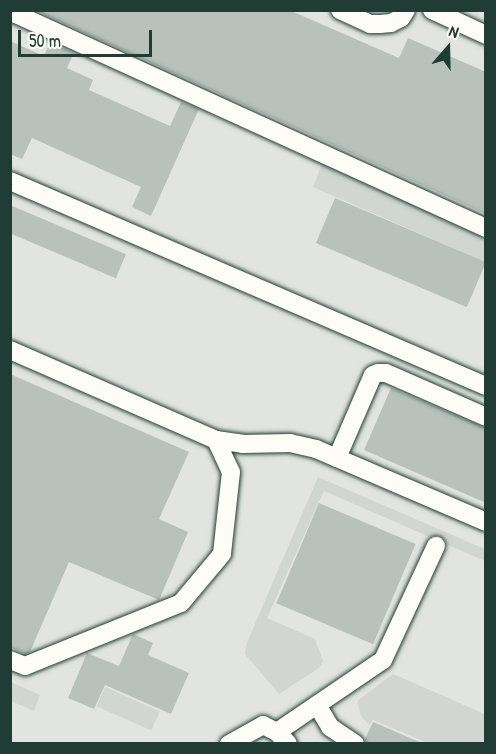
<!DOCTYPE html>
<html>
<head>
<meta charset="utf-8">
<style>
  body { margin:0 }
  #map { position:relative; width:496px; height:754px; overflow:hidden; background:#f4f4ef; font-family:"Patrick Hand",sans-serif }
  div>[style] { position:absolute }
  .built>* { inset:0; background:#e2e5df; transform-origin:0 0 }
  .green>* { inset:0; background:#d1d6d1; transform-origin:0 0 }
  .building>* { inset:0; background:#b9c1bb; transform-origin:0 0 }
  .roads { filter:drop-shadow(0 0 2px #1f3d34) drop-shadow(0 0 2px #1f3d34) }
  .minor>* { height:18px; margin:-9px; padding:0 9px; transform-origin:9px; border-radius:9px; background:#fdfcf7 }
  span { translate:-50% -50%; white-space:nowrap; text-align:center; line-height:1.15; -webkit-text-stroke:4.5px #fdfcf7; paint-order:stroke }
  .frame { position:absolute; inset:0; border:12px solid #1f3d34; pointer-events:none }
  .north { position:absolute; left:418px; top:18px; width:60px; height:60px; -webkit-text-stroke:4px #fdfcf7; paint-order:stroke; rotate:20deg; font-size:16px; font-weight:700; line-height:24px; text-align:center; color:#1f3d34 }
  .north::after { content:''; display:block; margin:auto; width:21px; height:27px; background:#1f3d34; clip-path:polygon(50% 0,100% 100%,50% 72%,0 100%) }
  .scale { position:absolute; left:18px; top:30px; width:134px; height:27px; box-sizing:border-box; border:3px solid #1f3d34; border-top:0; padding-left:8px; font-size:18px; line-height:21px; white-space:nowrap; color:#1f3d34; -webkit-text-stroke:4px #fdfcf7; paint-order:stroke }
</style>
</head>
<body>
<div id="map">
  <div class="built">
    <div style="left:11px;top:11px;width:474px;height:732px"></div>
  </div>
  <div class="green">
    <div style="clip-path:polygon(323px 161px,485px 239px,485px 262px,313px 187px)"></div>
    <div style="clip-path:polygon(318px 477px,485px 549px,485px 561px,324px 491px,267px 618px,315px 639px,323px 661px,319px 668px,279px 694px,245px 654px,246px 645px)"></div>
    <div style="clip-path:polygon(393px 674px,485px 714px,485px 743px,428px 743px,373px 720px,369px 725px,361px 716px,357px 701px)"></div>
    <div style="clip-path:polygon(11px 682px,40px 695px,34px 711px,11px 701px)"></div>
    <div style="left:105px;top:687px;width:60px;height:21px;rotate:24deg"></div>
  </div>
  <div class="building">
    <div style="clip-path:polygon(35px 10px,289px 10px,399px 58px,408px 38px,486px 72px,486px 214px)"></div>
    <div style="clip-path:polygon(10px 41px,44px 56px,50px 42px,74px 53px,67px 68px,93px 80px,89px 90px,170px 126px,181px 102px,199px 109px,151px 216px,132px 207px,141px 187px,32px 138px,22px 159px,10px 154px)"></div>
    <div style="left:335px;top:198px;width:164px;height:49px;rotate:23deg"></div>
    <div style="left:10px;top:205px;width:126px;height:26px;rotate:23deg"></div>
    <div style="clip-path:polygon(10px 374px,189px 452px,159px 519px,188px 532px,159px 600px,69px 562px,30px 652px,26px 654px,10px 647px)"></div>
    <div style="clip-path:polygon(391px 388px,486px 428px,486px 503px,364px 450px)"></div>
    <div style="left:319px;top:503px;width:105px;height:109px;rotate:23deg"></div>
    <div style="clip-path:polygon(133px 634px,153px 643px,148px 655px,189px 673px,171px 714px,105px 685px,94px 709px,68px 698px,87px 653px,119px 666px)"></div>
    <div style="clip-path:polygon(373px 722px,424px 744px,366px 744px,365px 739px)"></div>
  </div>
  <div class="roads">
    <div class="minor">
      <div style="left:12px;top:10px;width:6px;rotate:45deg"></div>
      <div style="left:16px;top:14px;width:516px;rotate:24.48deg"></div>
      <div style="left:340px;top:10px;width:33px;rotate:25deg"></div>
      <div style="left:370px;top:24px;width:10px"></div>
      <div style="left:380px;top:24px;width:11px;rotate:-5deg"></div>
      <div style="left:391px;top:23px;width:11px;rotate:-27deg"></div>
      <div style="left:401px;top:18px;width:9px;rotate:-58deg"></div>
      <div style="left:432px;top:10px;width:60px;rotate:24.8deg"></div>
      <div style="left:10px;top:181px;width:518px;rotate:23.3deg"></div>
      <div style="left:10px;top:350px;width:225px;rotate:23.6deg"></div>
      <div style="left:216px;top:440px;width:35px;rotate:65deg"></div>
      <div style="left:231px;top:472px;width:82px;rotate:96.3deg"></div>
      <div style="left:222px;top:554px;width:64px;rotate:129.9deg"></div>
      <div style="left:181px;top:603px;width:168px;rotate:158deg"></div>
      <div style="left:25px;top:666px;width:16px;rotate:-158deg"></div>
      <div style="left:216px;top:440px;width:27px;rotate:8deg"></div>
      <div style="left:243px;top:444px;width:47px;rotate:-1.2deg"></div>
      <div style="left:290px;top:443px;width:27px;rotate:13deg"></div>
      <div style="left:316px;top:449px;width:185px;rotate:23.2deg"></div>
      <div style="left:337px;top:458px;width:90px;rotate:-66.6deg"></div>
      <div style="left:373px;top:375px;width:5px;rotate:-22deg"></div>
      <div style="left:378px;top:373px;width:8px"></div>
      <div style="left:386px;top:373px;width:109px;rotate:23.7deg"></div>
      <div style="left:317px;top:705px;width:26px;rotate:59deg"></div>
      <div style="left:330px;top:727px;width:30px;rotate:34deg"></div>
      <div style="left:277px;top:732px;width:128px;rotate:-34.2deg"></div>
      <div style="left:383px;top:660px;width:126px;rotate:-65.1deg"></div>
      <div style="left:229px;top:744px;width:39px;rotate:-29deg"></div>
      <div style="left:263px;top:725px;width:16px;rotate:27deg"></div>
      <div style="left:277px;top:732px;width:16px;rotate:47deg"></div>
    </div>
  </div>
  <div class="frame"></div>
  <div class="north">N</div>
  <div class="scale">50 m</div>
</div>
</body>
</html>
